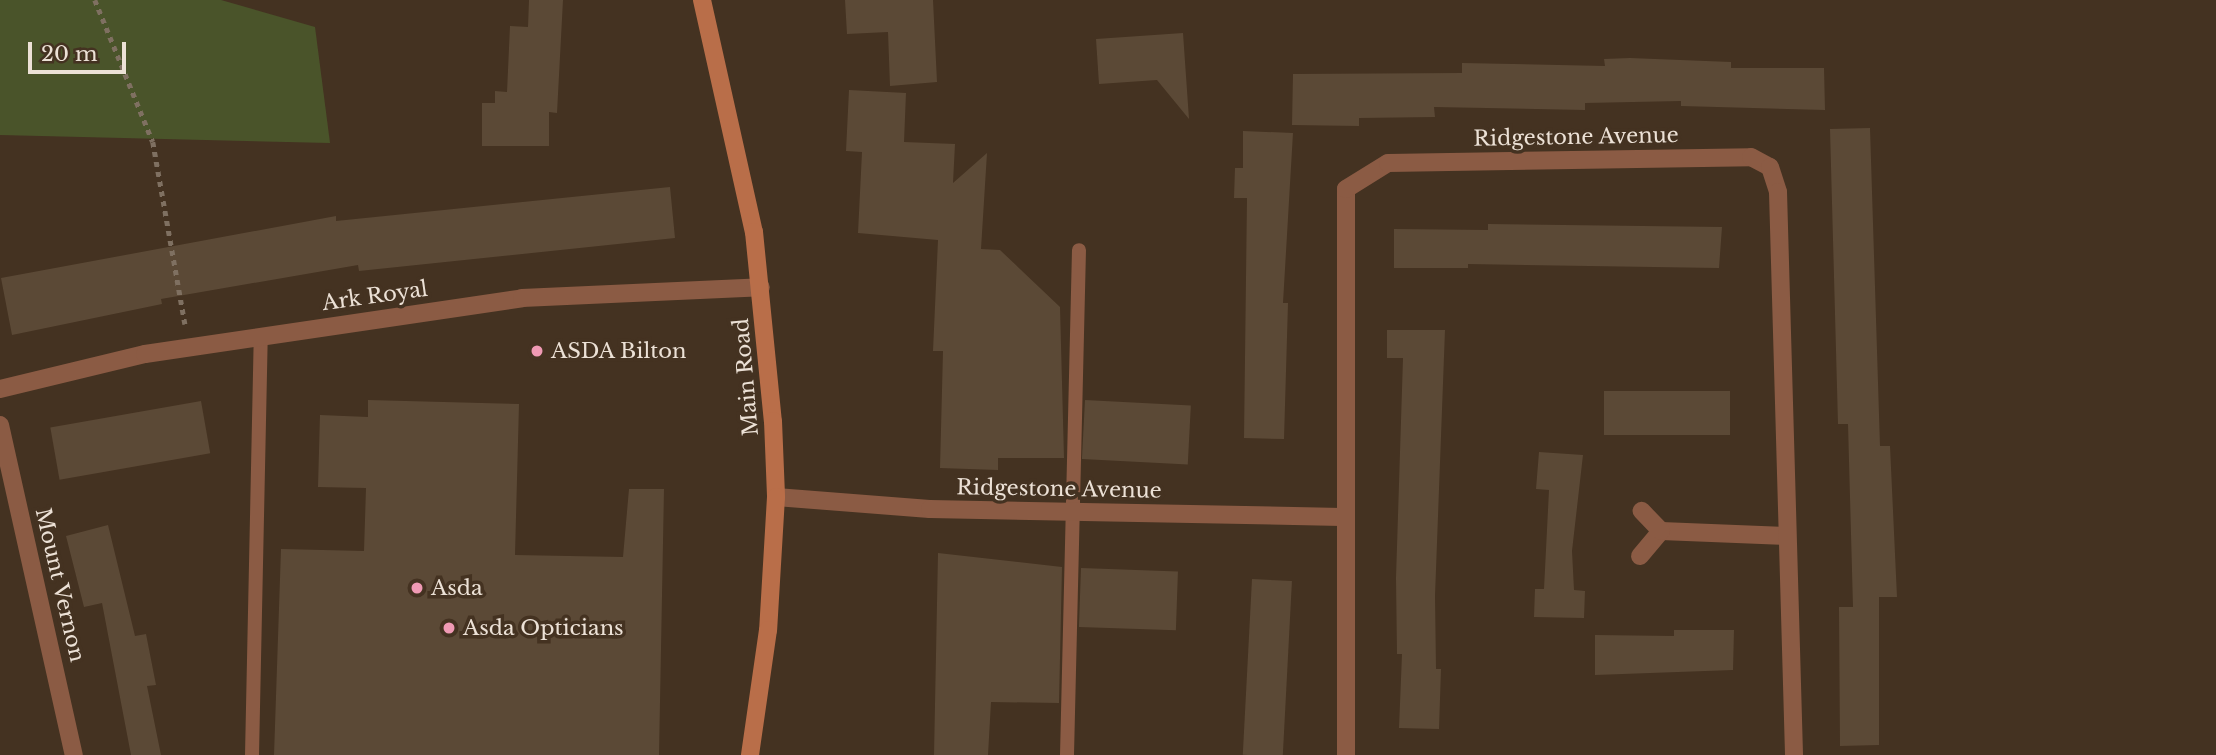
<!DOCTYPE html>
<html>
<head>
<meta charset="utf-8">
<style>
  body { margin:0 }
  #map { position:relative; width:2216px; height:755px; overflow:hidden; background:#443221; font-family:"Libre Baskerville",serif }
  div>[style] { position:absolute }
  .green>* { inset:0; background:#4a542a }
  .building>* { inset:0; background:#5b4936; transform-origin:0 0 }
  .path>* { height:4.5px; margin-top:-2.25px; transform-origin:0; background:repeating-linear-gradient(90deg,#7f7061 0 5px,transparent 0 10px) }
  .service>* { height:14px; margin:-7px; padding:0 7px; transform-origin:7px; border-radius:7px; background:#8b5b44 }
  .minor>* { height:18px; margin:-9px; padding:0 9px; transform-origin:9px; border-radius:9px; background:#8b5b44 }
  .secondary>* { height:18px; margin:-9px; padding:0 9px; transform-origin:9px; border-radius:9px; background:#b96e49 }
  .dots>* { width:19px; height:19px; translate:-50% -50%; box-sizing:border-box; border:4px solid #443221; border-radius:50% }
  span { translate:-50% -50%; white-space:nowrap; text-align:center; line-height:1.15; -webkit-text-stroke:7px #443221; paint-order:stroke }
  .street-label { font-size:21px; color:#ece1d6 }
  .poi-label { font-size:21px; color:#ece1d6 }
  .left { translate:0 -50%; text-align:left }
  .scale { position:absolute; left:28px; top:42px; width:98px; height:32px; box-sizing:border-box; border:4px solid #ece1d6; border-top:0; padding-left:9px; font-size:21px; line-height:24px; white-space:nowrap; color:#ece1d6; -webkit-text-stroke:5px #443221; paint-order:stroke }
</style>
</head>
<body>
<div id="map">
  <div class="green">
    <div style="clip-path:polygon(0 0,221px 0,315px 27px,330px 143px,0 135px)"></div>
  </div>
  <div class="building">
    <div style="clip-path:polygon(529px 0,563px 0,557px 113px,549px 112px,549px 146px,482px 146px,482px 103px,495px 103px,495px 91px,507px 92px,510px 26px,528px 27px)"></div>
    <div style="clip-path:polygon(845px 0,933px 0,937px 82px,890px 86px,888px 32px,847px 34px)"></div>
    <div style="clip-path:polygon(1183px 33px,1189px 119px,1157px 80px,1099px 84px,1096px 39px)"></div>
    <div style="clip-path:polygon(1630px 58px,1731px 62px,1731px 68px,1824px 68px,1825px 110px,1681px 106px,1681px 101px,1585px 103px,1585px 110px,1434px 107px,1435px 117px,1359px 118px,1359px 126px,1292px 125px,1293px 74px,1462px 73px,1462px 63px,1605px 66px,1604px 59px)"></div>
    <div style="clip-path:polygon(849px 90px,906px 93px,904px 142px,955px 144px,953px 183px,987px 153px,981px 249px,1000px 250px,1060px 307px,1064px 458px,998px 458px,998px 470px,940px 468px,943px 351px,933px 351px,938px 240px,858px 233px,862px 152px,846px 151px)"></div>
    <div style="clip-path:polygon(1870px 128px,1880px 446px,1890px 446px,1897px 597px,1879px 597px,1879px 745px,1840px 746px,1839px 607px,1853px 607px,1848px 424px,1838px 424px,1830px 129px)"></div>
    <div style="clip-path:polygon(1243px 131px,1293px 133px,1283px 303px,1288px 303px,1284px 439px,1244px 438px,1247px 198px,1234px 198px,1235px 168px,1243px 168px)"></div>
    <div style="clip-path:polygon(670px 187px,675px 238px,359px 271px,358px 265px,161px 299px,162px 304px,12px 335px,1px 278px,336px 216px,336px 221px)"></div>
    <div style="clip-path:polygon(1488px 224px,1722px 227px,1719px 268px,1468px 264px,1468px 268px,1394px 268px,1394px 229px,1488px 230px)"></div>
    <div style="clip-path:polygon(1387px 330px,1445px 330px,1435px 596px,1436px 669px,1441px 669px,1439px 729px,1399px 728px,1402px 654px,1397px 654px,1396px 578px,1403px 358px,1387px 358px)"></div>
    <div style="left:1604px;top:391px;width:126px;height:44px"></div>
    <div style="clip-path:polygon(368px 400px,519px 404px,515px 555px,623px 557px,629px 489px,664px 489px,659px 755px,274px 755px,281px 549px,364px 551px,366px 488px,318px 487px,320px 415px,368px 417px)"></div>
    <div style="left:1085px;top:400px;width:106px;height:59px;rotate:3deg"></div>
    <div style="left:201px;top:401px;width:53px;height:153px;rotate:80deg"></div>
    <div style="clip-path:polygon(1539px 452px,1583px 455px,1572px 551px,1574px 590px,1585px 591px,1584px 618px,1534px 617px,1535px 589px,1544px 589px,1549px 490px,1536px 489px)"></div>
    <div style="clip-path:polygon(108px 525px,135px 636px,146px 634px,156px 685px,147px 686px,161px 755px,131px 755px,102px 603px,84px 607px,66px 536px)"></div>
    <div style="clip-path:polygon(938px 553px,1062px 567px,1059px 703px,991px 702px,988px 755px,934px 755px)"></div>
    <div style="left:1081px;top:568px;width:97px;height:59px;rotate:2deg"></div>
    <div style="left:1252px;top:579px;width:40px;height:176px;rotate:3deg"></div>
    <div style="clip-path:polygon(1674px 630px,1734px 630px,1733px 670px,1595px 675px,1595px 635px,1674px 636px)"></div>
  </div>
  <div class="path">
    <div style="left:95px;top:0;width:153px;rotate:67.8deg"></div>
    <div style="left:153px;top:142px;width:185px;rotate:80deg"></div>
  </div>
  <div class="service">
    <div style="left:252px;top:755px;width:419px;rotate:-88.8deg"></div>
    <div style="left:1067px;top:755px;width:505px;rotate:-88.64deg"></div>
  </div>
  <div class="minor">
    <div style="left:0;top:389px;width:149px;rotate:-13.6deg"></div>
    <div style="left:145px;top:354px;width:381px;rotate:-8.4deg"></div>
    <div style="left:522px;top:298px;width:239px;rotate:-2.6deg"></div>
    <div style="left:0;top:425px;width:338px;rotate:77.4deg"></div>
    <div style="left:776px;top:497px;width:154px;rotate:4.5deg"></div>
    <div style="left:930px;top:509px;width:412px;rotate:1.1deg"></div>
    <div style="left:1661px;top:531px;width:124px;rotate:2.3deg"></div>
    <div style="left:1640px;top:556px;width:33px;rotate:-50deg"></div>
    <div style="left:1661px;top:531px;width:28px;rotate:-134deg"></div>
    <div style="left:1346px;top:755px;width:566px;rotate:-90deg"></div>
    <div style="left:1346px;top:189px;width:49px;rotate:-31.8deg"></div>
    <div style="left:1388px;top:163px;width:363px;rotate:-0.9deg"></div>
    <div style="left:1751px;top:157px;width:21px;rotate:28deg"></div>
    <div style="left:1770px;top:167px;width:26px;rotate:72deg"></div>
    <div style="left:1778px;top:192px;width:563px;rotate:88.37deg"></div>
  </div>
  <div class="secondary">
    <div style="left:702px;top:0;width:238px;rotate:77.4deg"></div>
    <div style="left:754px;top:232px;width:190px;rotate:84.3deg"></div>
    <div style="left:773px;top:421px;width:76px;rotate:87.7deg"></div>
    <div style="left:776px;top:497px;width:133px;rotate:93.4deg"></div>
    <div style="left:768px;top:630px;width:126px;rotate:98.2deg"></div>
  </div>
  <div class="dots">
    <div style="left:537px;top:351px;background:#f09ab4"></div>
    <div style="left:417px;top:588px;background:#f09ab4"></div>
    <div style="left:449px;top:628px;background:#f09ab4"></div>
  </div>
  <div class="street-label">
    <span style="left:1576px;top:137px;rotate:-1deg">Ridgestone Avenue</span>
    <span style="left:375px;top:296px;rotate:-8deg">Ark Royal</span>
    <span style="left:746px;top:377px;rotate:-95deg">Main Road</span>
    <span style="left:1059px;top:489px;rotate:1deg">Ridgestone Avenue</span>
    <span style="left:60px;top:585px;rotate:77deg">Mount Vernon</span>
  </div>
  <div class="poi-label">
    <span class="left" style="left:551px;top:351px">ASDA Bilton</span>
    <span class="left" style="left:431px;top:588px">Asda</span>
    <span class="left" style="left:463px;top:628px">Asda Opticians</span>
  </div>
  <div class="scale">20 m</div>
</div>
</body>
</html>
